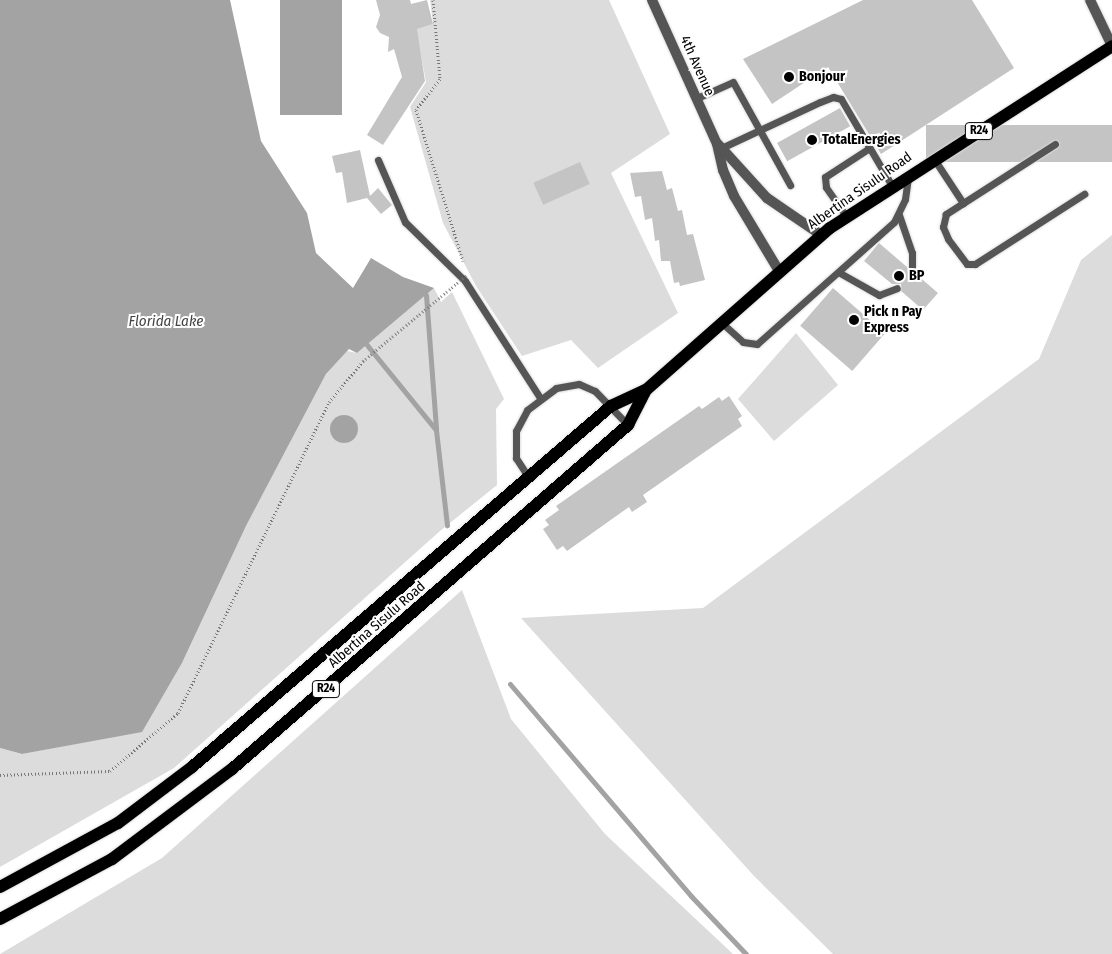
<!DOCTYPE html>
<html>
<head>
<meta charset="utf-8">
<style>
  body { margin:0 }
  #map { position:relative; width:1112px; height:954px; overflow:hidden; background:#fff; font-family:"Fira Sans Condensed",sans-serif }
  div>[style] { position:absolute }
  .green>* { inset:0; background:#dcdcdc }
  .water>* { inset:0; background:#a3a3a3; transform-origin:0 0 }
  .round { border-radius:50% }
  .stream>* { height:5px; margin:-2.5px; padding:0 2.5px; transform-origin:2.5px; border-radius:2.5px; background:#a3a3a3 }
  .building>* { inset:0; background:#c4c4c4; transform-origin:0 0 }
  .path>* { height:3px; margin-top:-1.5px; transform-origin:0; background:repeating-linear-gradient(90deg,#777 0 1px,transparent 0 3.5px) }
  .roads { filter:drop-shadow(0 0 1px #dbdbdb) drop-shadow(0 0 1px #dbdbdb) }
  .service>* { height:7px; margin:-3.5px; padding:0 3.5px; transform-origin:3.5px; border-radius:3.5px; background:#555 }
  .minor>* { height:10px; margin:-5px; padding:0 5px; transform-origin:5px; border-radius:5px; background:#555 }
  .primary>* { height:12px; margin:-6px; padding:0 6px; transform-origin:6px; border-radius:6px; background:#000 }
  .path-bridge>* { height:3px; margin-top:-1.5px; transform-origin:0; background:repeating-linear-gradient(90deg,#777 0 1px,transparent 0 3.5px) }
  .dots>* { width:14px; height:14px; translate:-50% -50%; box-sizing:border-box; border:2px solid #fff; border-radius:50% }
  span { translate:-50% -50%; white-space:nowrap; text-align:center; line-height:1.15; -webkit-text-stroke:4px #fff; paint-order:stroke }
  .shield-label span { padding:1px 4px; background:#fff; border:1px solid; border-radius:4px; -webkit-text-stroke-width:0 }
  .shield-label { font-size:12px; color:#000; font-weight:700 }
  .street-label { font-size:14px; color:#000 }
  .poi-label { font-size:14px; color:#000; font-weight:700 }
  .left { translate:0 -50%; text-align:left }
  .water-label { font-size:15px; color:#444; font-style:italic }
</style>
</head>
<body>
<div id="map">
  <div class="green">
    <div style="clip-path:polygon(430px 0,609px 0,670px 134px,611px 173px,678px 313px,598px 368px,571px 340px,522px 356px,476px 286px,443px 223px,410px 107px,426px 82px,416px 29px,433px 24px)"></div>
    <div style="clip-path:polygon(1112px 235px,1112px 954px,833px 954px,754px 876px,521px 618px,703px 608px,1039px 359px,1081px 260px)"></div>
    <div style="clip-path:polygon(434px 288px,441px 302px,452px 292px,504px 399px,496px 409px,497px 485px,440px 531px,174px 768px,0 867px,0 748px,22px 754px,142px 731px,182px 663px,246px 526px,326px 374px,347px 351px,357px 353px)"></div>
    <div style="clip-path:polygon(796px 333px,838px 385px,774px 441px,738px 399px)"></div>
    <div style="clip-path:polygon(462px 590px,511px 719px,605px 834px,733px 954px,0 954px,162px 858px)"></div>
  </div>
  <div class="water">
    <div style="clip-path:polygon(0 0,230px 0,261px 141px,307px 213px,316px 253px,353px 288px,371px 258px,403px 277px,434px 288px,357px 353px,349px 349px,326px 374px,246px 526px,182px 663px,142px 732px,22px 754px,0 748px)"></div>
    <div style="left:280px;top:0;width:62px;height:115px"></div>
    <div class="round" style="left:330px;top:415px;width:28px;height:28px"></div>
  </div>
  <div class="stream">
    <div style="left:426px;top:295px;width:134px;rotate:85.7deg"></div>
    <div style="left:367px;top:345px;width:109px;rotate:50.9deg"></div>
    <div style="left:436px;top:430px;width:96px;rotate:83.4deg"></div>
    <div style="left:510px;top:684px;width:279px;rotate:49.5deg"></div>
    <div style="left:691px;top:896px;width:80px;rotate:46.5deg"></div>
  </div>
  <div class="building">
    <div style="clip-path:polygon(376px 0,410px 0,411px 4px,427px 0,433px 24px,417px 29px,425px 81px,383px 145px,367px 135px,402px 77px,394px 49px,388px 52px,389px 37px,380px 33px,376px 27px,380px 15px)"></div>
    <div style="clip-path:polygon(863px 0,972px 0,1014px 68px,881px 154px,828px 67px,772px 104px,743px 59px)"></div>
    <div style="left:840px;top:108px;width:21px;height:72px;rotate:61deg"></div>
    <div style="left:1112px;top:125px;width:37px;height:186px;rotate:90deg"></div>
    <div style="clip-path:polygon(360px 150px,370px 196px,378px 188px,392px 205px,381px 214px,367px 198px,347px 203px,342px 172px,336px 173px,332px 156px)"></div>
    <div style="left:580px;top:162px;width:24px;height:51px;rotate:66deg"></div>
    <div style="clip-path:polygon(662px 171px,667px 190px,672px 188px,678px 211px,682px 210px,687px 235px,693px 234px,705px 280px,680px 286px,679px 282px,674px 283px,670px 261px,661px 261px,659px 240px,655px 241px,652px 218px,645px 220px,641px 196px,635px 197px,630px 173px)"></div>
    <div style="clip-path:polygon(879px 243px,907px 267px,909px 275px,916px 274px,938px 293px,923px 310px,901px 291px,901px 284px,892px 284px,864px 261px)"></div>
    <div style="left:833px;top:288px;width:69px;height:50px;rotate:41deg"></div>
    <div style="clip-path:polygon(729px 396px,742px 416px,738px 419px,742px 426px,643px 495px,647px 502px,632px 512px,629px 507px,567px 551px,563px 546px,557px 550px,543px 529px,549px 525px,545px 520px,559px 510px,556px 506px,699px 406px,702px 409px,719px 397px,722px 401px)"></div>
  </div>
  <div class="path">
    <div style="left:433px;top:0;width:79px;rotate:84.9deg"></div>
    <div style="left:440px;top:79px;width:39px;rotate:128deg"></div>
    <div style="left:416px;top:110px;width:158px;rotate:72.7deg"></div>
    <div style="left:0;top:775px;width:110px;rotate:-2.1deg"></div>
    <div style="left:110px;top:771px;width:89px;rotate:-40.5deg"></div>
    <div style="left:178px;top:713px;width:346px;rotate:-64.1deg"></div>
    <div style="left:329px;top:402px;width:53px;rotate:-50.3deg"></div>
  </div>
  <div class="roads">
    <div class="service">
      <div style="left:697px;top:98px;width:39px;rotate:-24deg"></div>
      <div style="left:733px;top:82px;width:118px;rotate:61deg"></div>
      <div style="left:1055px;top:144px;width:130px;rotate:147.3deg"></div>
      <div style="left:946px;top:214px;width:13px;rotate:103deg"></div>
      <div style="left:943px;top:227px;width:13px;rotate:67deg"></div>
      <div style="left:948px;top:239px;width:31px;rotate:53deg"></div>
      <div style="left:967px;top:264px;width:8px"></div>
      <div style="left:975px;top:264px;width:130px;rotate:-32.7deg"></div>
      <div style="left:719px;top:149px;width:111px;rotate:-25deg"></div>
      <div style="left:820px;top:102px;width:14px;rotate:-21deg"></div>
      <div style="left:833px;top:97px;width:8px;rotate:14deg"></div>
      <div style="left:841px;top:99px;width:101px;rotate:59.6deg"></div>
      <div style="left:934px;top:159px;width:53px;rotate:56.6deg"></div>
      <div style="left:378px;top:160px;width:68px;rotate:66.5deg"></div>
      <div style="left:405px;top:222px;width:84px;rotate:44.5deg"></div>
      <div style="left:465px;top:281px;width:139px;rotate:57.3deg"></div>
      <div style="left:899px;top:215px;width:40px;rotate:71.1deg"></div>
      <div style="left:912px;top:253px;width:18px;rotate:90deg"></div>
      <div style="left:846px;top:216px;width:35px;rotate:-125deg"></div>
      <div style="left:826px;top:187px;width:10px;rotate:-96deg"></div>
      <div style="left:825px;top:177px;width:51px;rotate:-33.1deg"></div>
      <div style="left:840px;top:273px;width:45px;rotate:29.4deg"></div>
      <div style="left:879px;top:295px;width:19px;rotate:-21deg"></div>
      <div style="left:722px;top:323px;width:28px;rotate:42deg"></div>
      <div style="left:743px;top:342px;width:14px;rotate:8deg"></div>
      <div style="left:757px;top:344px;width:183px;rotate:-41.7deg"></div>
      <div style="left:894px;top:222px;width:25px;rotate:-64deg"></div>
      <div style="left:905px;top:199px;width:21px;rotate:-82deg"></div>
      <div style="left:529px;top:478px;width:24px;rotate:-123deg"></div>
      <div style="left:516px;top:458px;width:27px;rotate:-90deg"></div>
      <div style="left:516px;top:431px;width:24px;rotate:-62deg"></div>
      <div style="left:527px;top:410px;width:36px;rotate:-37deg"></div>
      <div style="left:556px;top:388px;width:23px;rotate:-10deg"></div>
      <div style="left:579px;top:384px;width:17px;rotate:24deg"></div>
      <div style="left:595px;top:391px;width:47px;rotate:45.9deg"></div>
    </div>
    <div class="minor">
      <div style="left:652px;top:0;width:158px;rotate:65.7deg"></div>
      <div style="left:717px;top:144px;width:27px;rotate:77deg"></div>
      <div style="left:723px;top:170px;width:28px;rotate:67deg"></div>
      <div style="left:734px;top:196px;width:87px;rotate:59deg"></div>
      <div style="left:1090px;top:0;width:51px;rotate:64.4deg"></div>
      <div style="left:718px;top:144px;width:73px;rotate:47.8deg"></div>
      <div style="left:767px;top:198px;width:65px;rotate:34.4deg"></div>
    </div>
    <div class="primary">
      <div style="left:0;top:887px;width:134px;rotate:-28.5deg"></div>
      <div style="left:118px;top:823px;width:93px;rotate:-37.1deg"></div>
      <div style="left:192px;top:767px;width:553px;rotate:-40.75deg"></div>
      <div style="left:611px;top:406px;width:38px;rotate:-25deg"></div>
      <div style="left:646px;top:390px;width:245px;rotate:-41.4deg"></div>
      <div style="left:830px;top:228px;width:336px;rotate:-32.8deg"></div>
      <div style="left:0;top:919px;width:127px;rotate:-28.2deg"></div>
      <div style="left:112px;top:859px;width:150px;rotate:-36.9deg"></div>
      <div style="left:232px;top:769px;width:525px;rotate:-40.98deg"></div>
      <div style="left:628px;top:425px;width:39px;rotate:-63deg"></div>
    </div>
  </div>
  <div class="path-bridge">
    <div style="left:363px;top:361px;width:135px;rotate:-39.6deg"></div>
  </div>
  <div class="dots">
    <div style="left:789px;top:77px;background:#000"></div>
    <div style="left:812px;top:140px;background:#000"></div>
    <div style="left:899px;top:276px;background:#000"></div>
    <div style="left:854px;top:320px;background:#000"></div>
  </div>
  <div class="shield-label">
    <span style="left:979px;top:131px">R24</span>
    <span style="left:326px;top:689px">R24</span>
  </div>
  <div class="street-label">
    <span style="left:697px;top:66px;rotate:66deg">4th Avenue</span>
    <span style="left:860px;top:191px;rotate:-35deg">Albertina Sisulu Road</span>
    <span style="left:377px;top:625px;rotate:-41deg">Albertina Sisulu Road</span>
  </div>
  <div class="poi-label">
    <span class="left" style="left:799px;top:77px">Bonjour</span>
    <span class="left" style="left:822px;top:140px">TotalEnergies</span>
    <span class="left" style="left:909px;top:276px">BP</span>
    <span class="left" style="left:864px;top:320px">Pick n Pay<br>Express</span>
  </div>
  <div class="water-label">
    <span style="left:166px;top:322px">Florida Lake</span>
  </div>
</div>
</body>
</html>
